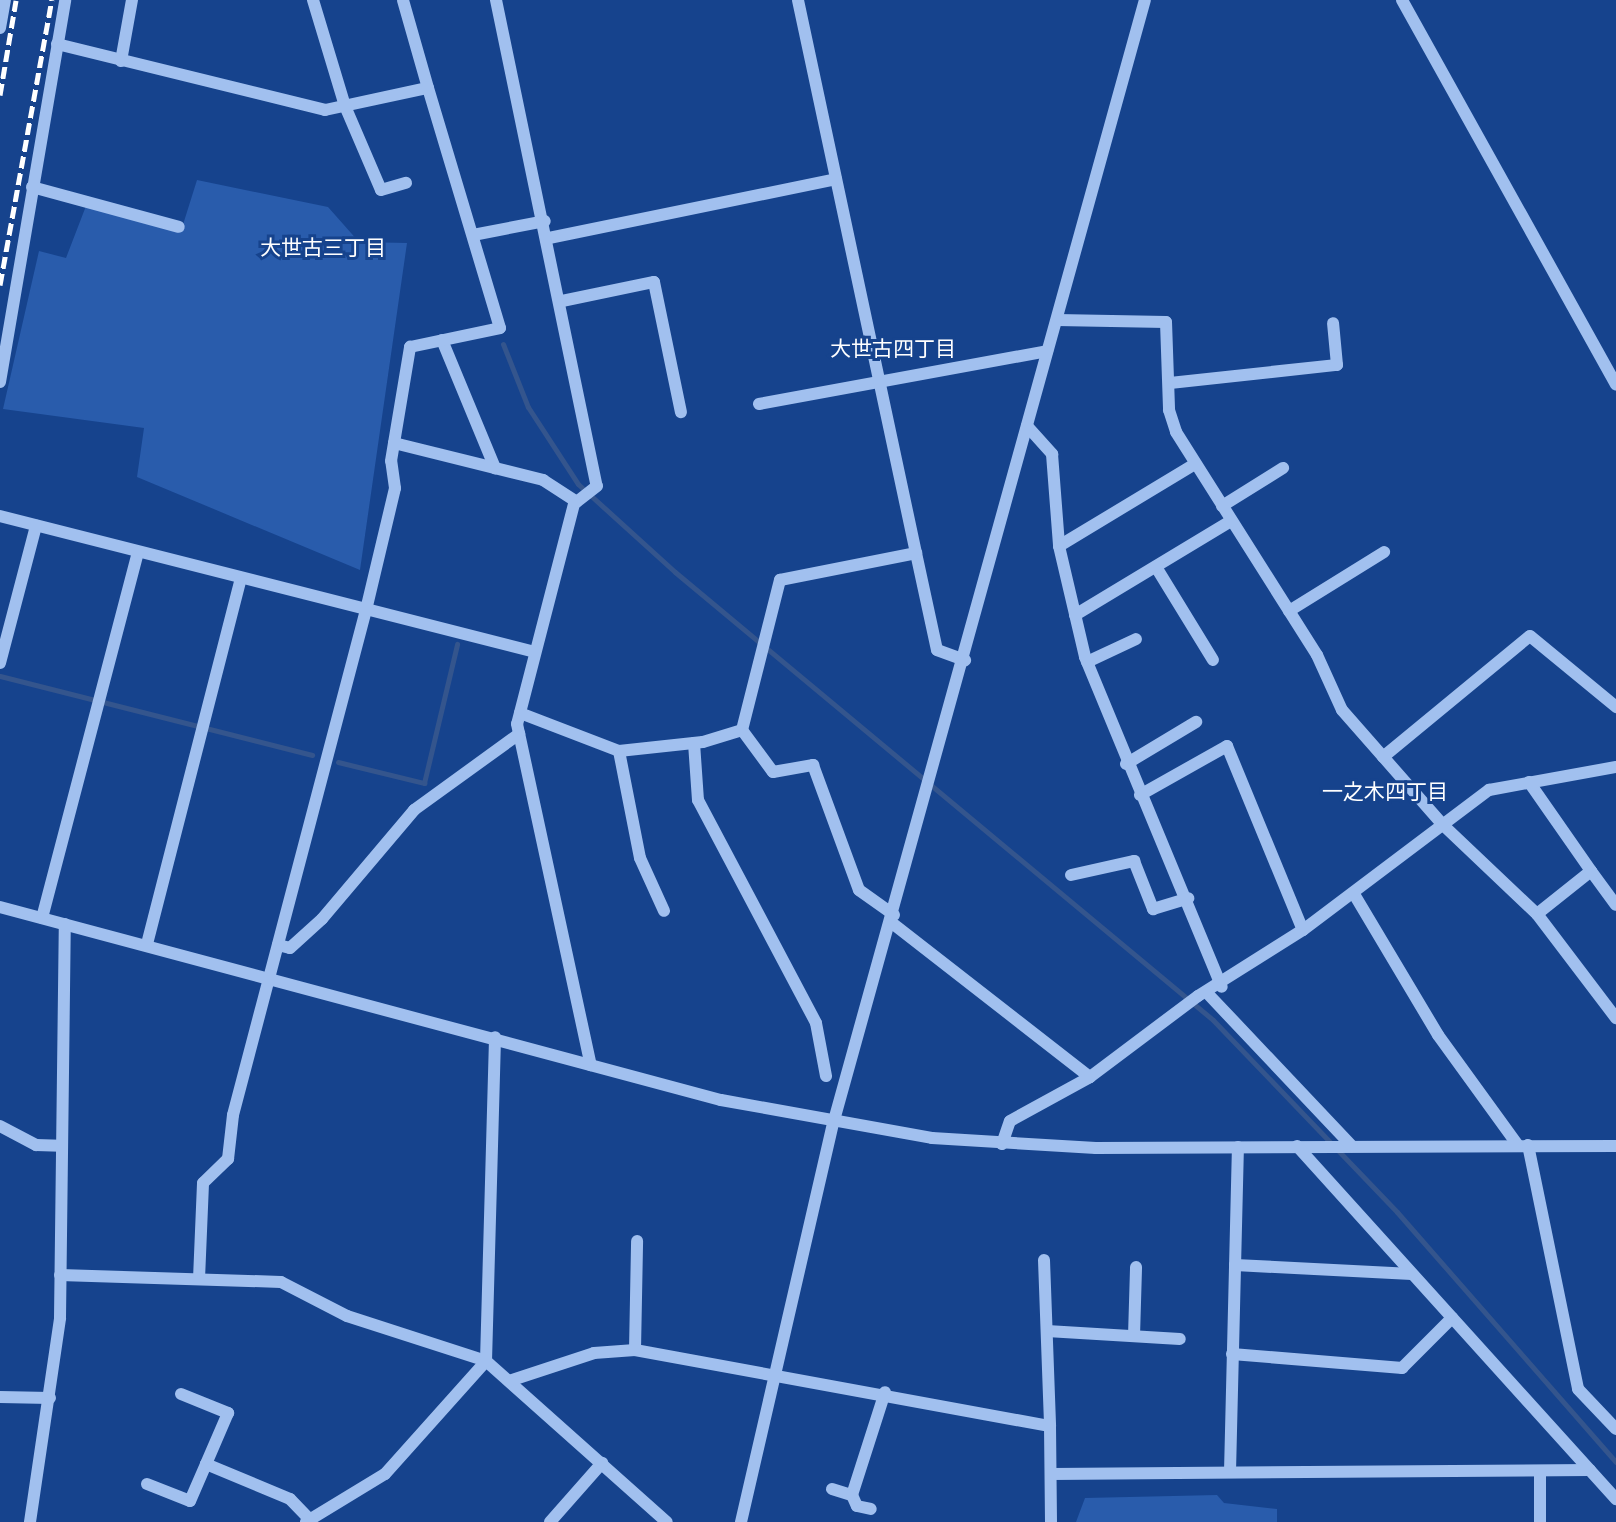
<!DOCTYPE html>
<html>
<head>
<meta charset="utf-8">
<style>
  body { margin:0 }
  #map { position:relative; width:1616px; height:1522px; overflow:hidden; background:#16438d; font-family:Rubik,"Noto Sans JP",sans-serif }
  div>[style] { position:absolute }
  .green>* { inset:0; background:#295cac }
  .stream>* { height:5px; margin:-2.5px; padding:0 2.5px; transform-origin:2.5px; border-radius:2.5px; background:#34558d }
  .minor>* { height:12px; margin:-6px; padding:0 6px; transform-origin:6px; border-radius:6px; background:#a1c0ef }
  .rail>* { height:5px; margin-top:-2.5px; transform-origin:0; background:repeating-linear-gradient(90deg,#fff 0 12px,transparent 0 17px) }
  span { translate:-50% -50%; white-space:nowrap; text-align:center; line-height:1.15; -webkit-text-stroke:6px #16438d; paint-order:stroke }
  .neighbourhood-label { font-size:21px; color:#fff }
</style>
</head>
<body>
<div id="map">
  <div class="green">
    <div style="clip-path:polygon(197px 180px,328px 207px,359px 242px,407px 243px,360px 570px,137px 477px,144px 428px,3px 409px,39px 251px,66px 258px,86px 206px,181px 231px)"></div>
    <div style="clip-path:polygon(1217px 1495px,1224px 1503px,1277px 1509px,1277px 1522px,1076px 1522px,1085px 1498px)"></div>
  </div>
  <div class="stream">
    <div style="left:503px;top:344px;width:68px;rotate:68.4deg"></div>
    <div style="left:528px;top:407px;width:92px;rotate:57deg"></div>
    <div style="left:578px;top:484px;width:131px;rotate:42.2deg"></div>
    <div style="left:675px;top:572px;width:700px;rotate:39.78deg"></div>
    <div style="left:1213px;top:1020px;width:266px;rotate:46.2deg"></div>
    <div style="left:1397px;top:1212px;width:332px;rotate:48.8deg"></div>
    <div style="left:0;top:676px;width:322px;rotate:14.2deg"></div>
    <div style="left:338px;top:762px;width:89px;rotate:13.7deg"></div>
    <div style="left:424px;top:783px;width:143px;rotate:-76.6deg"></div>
  </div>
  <div class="minor">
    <div style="left:313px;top:0;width:111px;rotate:73.2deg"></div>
    <div style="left:345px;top:106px;width:91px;rotate:66.8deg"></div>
    <div style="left:381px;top:190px;width:26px;rotate:-16deg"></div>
    <div style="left:496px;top:0;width:496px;rotate:78.3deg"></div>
    <div style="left:597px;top:486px;width:29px;rotate:142deg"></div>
    <div style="left:574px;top:504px;width:227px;rotate:104.5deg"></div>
    <div style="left:517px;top:724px;width:349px;rotate:77.8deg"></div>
    <div style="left:1402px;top:0;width:440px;rotate:60.9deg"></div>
    <div style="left:0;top:28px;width:28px;rotate:-80deg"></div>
    <div style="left:57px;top:44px;width:276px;rotate:13.8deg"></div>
    <div style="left:325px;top:110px;width:105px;rotate:-12.1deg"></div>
    <div style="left:428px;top:88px;width:91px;rotate:-105.9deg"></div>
    <div style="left:121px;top:61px;width:62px;rotate:-79.8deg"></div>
    <div style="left:32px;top:187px;width:152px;rotate:15.2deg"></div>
    <div style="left:473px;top:235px;width:73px;rotate:-11deg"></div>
    <div style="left:549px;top:238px;width:293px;rotate:-11.6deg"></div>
    <div style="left:562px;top:301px;width:94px;rotate:-11.7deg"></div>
    <div style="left:654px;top:282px;width:133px;rotate:78.3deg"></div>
    <div style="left:1057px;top:320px;width:109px;rotate:1.1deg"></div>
    <div style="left:1166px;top:322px;width:88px;rotate:88deg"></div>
    <div style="left:1169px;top:410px;width:23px;rotate:72deg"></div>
    <div style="left:1176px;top:432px;width:264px;rotate:57.7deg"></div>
    <div style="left:1317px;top:655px;width:60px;rotate:65.6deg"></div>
    <div style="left:1342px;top:710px;width:152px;rotate:48.7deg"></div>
    <div style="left:1442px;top:824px;width:131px;rotate:43.5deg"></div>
    <div style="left:1537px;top:914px;width:131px;rotate:52.8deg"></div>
    <div style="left:442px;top:340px;width:139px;rotate:67.5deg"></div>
    <div style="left:0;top:382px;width:387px;rotate:-80.3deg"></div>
    <div style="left:1170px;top:383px;width:168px;rotate:-6.2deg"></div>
    <div style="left:1337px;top:365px;width:42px;rotate:-95.4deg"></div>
    <div style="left:759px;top:404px;width:293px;rotate:-10.4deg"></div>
    <div style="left:1027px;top:426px;width:38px;rotate:48deg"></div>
    <div style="left:1052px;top:454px;width:92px;rotate:85.6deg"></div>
    <div style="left:1059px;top:546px;width:114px;rotate:76.8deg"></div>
    <div style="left:1085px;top:657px;width:357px;rotate:67.5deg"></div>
    <div style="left:394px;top:443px;width:154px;rotate:13.9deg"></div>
    <div style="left:543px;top:480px;width:40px;rotate:32.9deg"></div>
    <div style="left:1222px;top:506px;width:72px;rotate:-31.9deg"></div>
    <div style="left:0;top:516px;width:552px;rotate:14.26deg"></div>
    <div style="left:1059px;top:546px;width:159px;rotate:-31.1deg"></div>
    <div style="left:916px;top:553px;width:99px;rotate:77.8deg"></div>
    <div style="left:937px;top:650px;width:30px;rotate:20deg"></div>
    <div style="left:1156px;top:567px;width:109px;rotate:58.5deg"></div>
    <div style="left:1289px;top:611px;width:112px;rotate:-31.8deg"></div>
    <div style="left:1075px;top:615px;width:182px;rotate:-31.1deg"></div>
    <div style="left:1087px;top:662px;width:54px;rotate:-25.1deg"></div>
    <div style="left:0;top:663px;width:142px;rotate:-75.3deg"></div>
    <div style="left:520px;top:713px;width:106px;rotate:21deg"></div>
    <div style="left:619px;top:751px;width:84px;rotate:-6.1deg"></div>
    <div style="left:703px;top:742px;width:41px;rotate:-17.1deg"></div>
    <div style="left:742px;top:730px;width:155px;rotate:-75.8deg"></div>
    <div style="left:780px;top:580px;width:139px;rotate:-11.2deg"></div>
    <div style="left:916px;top:553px;width:565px;rotate:-102.05deg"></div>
    <div style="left:742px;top:730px;width:52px;rotate:53.6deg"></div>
    <div style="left:773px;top:772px;width:41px;rotate:-9.9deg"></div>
    <div style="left:813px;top:765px;width:133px;rotate:69.8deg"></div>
    <div style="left:859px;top:890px;width:43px;rotate:35.5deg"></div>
    <div style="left:694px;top:743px;width:57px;rotate:86deg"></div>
    <div style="left:698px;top:800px;width:252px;rotate:62.1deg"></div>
    <div style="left:816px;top:1023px;width:54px;rotate:79.3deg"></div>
    <div style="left:619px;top:751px;width:109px;rotate:78.9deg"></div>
    <div style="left:640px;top:858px;width:58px;rotate:65.6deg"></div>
    <div style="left:1383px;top:757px;width:190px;rotate:-39.5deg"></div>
    <div style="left:1530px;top:636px;width:112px;rotate:39.5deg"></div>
    <div style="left:1126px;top:764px;width:82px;rotate:-31deg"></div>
    <div style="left:1529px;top:782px;width:108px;rotate:55.1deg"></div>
    <div style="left:1140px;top:795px;width:100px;rotate:-29.4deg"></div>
    <div style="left:1227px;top:746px;width:199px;rotate:67.6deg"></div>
    <div style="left:1071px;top:875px;width:65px;rotate:-12.5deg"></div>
    <div style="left:1134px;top:861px;width:52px;rotate:68.4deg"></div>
    <div style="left:1153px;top:909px;width:37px;rotate:-17deg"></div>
    <div style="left:1354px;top:894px;width:164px;rotate:59.2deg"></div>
    <div style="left:1438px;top:1035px;width:135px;rotate:54.1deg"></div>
    <div style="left:0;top:907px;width:746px;rotate:14.99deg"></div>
    <div style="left:721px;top:1100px;width:214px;rotate:10.2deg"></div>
    <div style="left:932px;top:1138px;width:164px;rotate:3.5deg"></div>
    <div style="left:1096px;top:1148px;width:520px;rotate:-0.22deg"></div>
    <div style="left:1537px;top:914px;width:69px;rotate:-38.5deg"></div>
    <div style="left:1591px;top:871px;width:42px;rotate:53.7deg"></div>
    <div style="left:42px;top:918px;width:378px;rotate:-75.3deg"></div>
    <div style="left:892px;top:923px;width:251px;rotate:37.9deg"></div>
    <div style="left:147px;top:944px;width:378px;rotate:-75.6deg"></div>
    <div style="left:278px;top:945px;width:12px;rotate:14deg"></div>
    <div style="left:290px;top:948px;width:43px;rotate:-42.2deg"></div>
    <div style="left:322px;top:919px;width:143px;rotate:-49.8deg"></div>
    <div style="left:414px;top:810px;width:130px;rotate:-35.9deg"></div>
    <div style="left:1209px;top:995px;width:208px;rotate:46.6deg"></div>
    <div style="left:0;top:1126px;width:41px;rotate:27.8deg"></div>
    <div style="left:36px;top:1145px;width:24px;rotate:2deg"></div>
    <div style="left:1002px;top:1144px;width:24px;rotate:-71deg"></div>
    <div style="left:1010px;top:1121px;width:91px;rotate:-28.8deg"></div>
    <div style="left:1090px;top:1077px;width:135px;rotate:-36.9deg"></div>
    <div style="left:1198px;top:996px;width:124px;rotate:-32.2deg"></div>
    <div style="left:1303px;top:930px;width:233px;rotate:-37deg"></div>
    <div style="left:1489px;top:790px;width:129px;rotate:-10.3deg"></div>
    <div style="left:1528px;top:1145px;width:249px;rotate:78.4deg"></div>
    <div style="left:1578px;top:1389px;width:55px;rotate:46.5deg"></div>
    <div style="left:1297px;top:1146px;width:476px;rotate:47.9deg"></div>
    <div style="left:1044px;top:1260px;width:166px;rotate:87.9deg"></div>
    <div style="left:1235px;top:1265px;width:177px;rotate:2.9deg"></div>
    <div style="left:60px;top:1275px;width:221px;rotate:1.8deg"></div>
    <div style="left:281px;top:1282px;width:74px;rotate:27.3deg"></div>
    <div style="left:347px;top:1316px;width:146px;rotate:17.9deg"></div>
    <div style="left:486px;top:1361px;width:242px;rotate:41.7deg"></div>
    <div style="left:199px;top:1279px;width:96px;rotate:-87.6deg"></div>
    <div style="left:203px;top:1183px;width:35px;rotate:-44deg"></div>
    <div style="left:228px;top:1159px;width:44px;rotate:-83.5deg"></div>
    <div style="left:233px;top:1115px;width:522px;rotate:-75.25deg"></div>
    <div style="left:366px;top:610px;width:125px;rotate:-76.6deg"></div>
    <div style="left:395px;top:488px;width:27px;rotate:-98deg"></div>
    <div style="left:391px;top:461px;width:116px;rotate:-80.5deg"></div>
    <div style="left:410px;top:347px;width:92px;rotate:-11.9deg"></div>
    <div style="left:500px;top:328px;width:251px;rotate:-106.7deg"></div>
    <div style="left:1047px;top:1331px;width:133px;rotate:3.4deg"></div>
    <div style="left:1134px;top:1336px;width:69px;rotate:-88.3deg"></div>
    <div style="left:635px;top:1350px;width:109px;rotate:-88.9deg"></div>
    <div style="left:1232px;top:1354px;width:171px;rotate:4.7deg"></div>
    <div style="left:1402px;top:1368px;width:71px;rotate:-45deg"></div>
    <div style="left:509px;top:1381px;width:89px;rotate:-18.2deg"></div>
    <div style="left:594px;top:1353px;width:41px;rotate:-4.2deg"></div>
    <div style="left:635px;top:1350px;width:422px;rotate:10.4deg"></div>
    <div style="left:1050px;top:1426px;width:96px;rotate:89.4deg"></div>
    <div style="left:181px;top:1394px;width:51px;rotate:22deg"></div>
    <div style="left:228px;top:1413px;width:56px;rotate:113.3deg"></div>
    <div style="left:0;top:1397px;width:50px;rotate:1.1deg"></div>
    <div style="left:1540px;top:1471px;width:51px;rotate:90deg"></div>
    <div style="left:1230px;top:1472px;width:325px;rotate:-88.6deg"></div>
    <div style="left:1051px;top:1474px;width:539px;rotate:-0.43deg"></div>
    <div style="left:147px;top:1484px;width:46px;rotate:21.6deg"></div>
    <div style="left:190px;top:1501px;width:40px;rotate:-66.6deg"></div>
    <div style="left:206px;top:1464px;width:91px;rotate:22.6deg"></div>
    <div style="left:290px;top:1499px;width:28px;rotate:46deg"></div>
    <div style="left:832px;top:1489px;width:21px;rotate:17deg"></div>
    <div style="left:852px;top:1495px;width:108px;rotate:-72.2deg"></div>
    <div style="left:852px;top:1495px;width:12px;rotate:66deg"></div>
    <div style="left:857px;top:1506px;width:14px;rotate:12deg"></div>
    <div style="left:30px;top:1522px;width:206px;rotate:-81.6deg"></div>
    <div style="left:60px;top:1318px;width:394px;rotate:-89.3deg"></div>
    <div style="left:306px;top:1522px;width:92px;rotate:-31.3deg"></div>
    <div style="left:385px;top:1474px;width:152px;rotate:-48.2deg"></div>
    <div style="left:486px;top:1361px;width:324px;rotate:-88.4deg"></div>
    <div style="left:550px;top:1522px;width:79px;rotate:-48.6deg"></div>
    <div style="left:741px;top:1522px;width:408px;rotate:-77deg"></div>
    <div style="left:833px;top:1124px;width:1166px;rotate:-74.49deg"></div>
  </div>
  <div class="rail">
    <div style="left:0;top:95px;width:96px;rotate:-80.4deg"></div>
    <div style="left:0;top:285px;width:290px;rotate:-79.7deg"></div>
  </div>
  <div class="neighbourhood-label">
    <span style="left:323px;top:248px">大世古三丁目</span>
    <span style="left:893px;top:349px">大世古四丁目</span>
    <span style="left:1385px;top:792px">一之木四丁目</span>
  </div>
</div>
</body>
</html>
